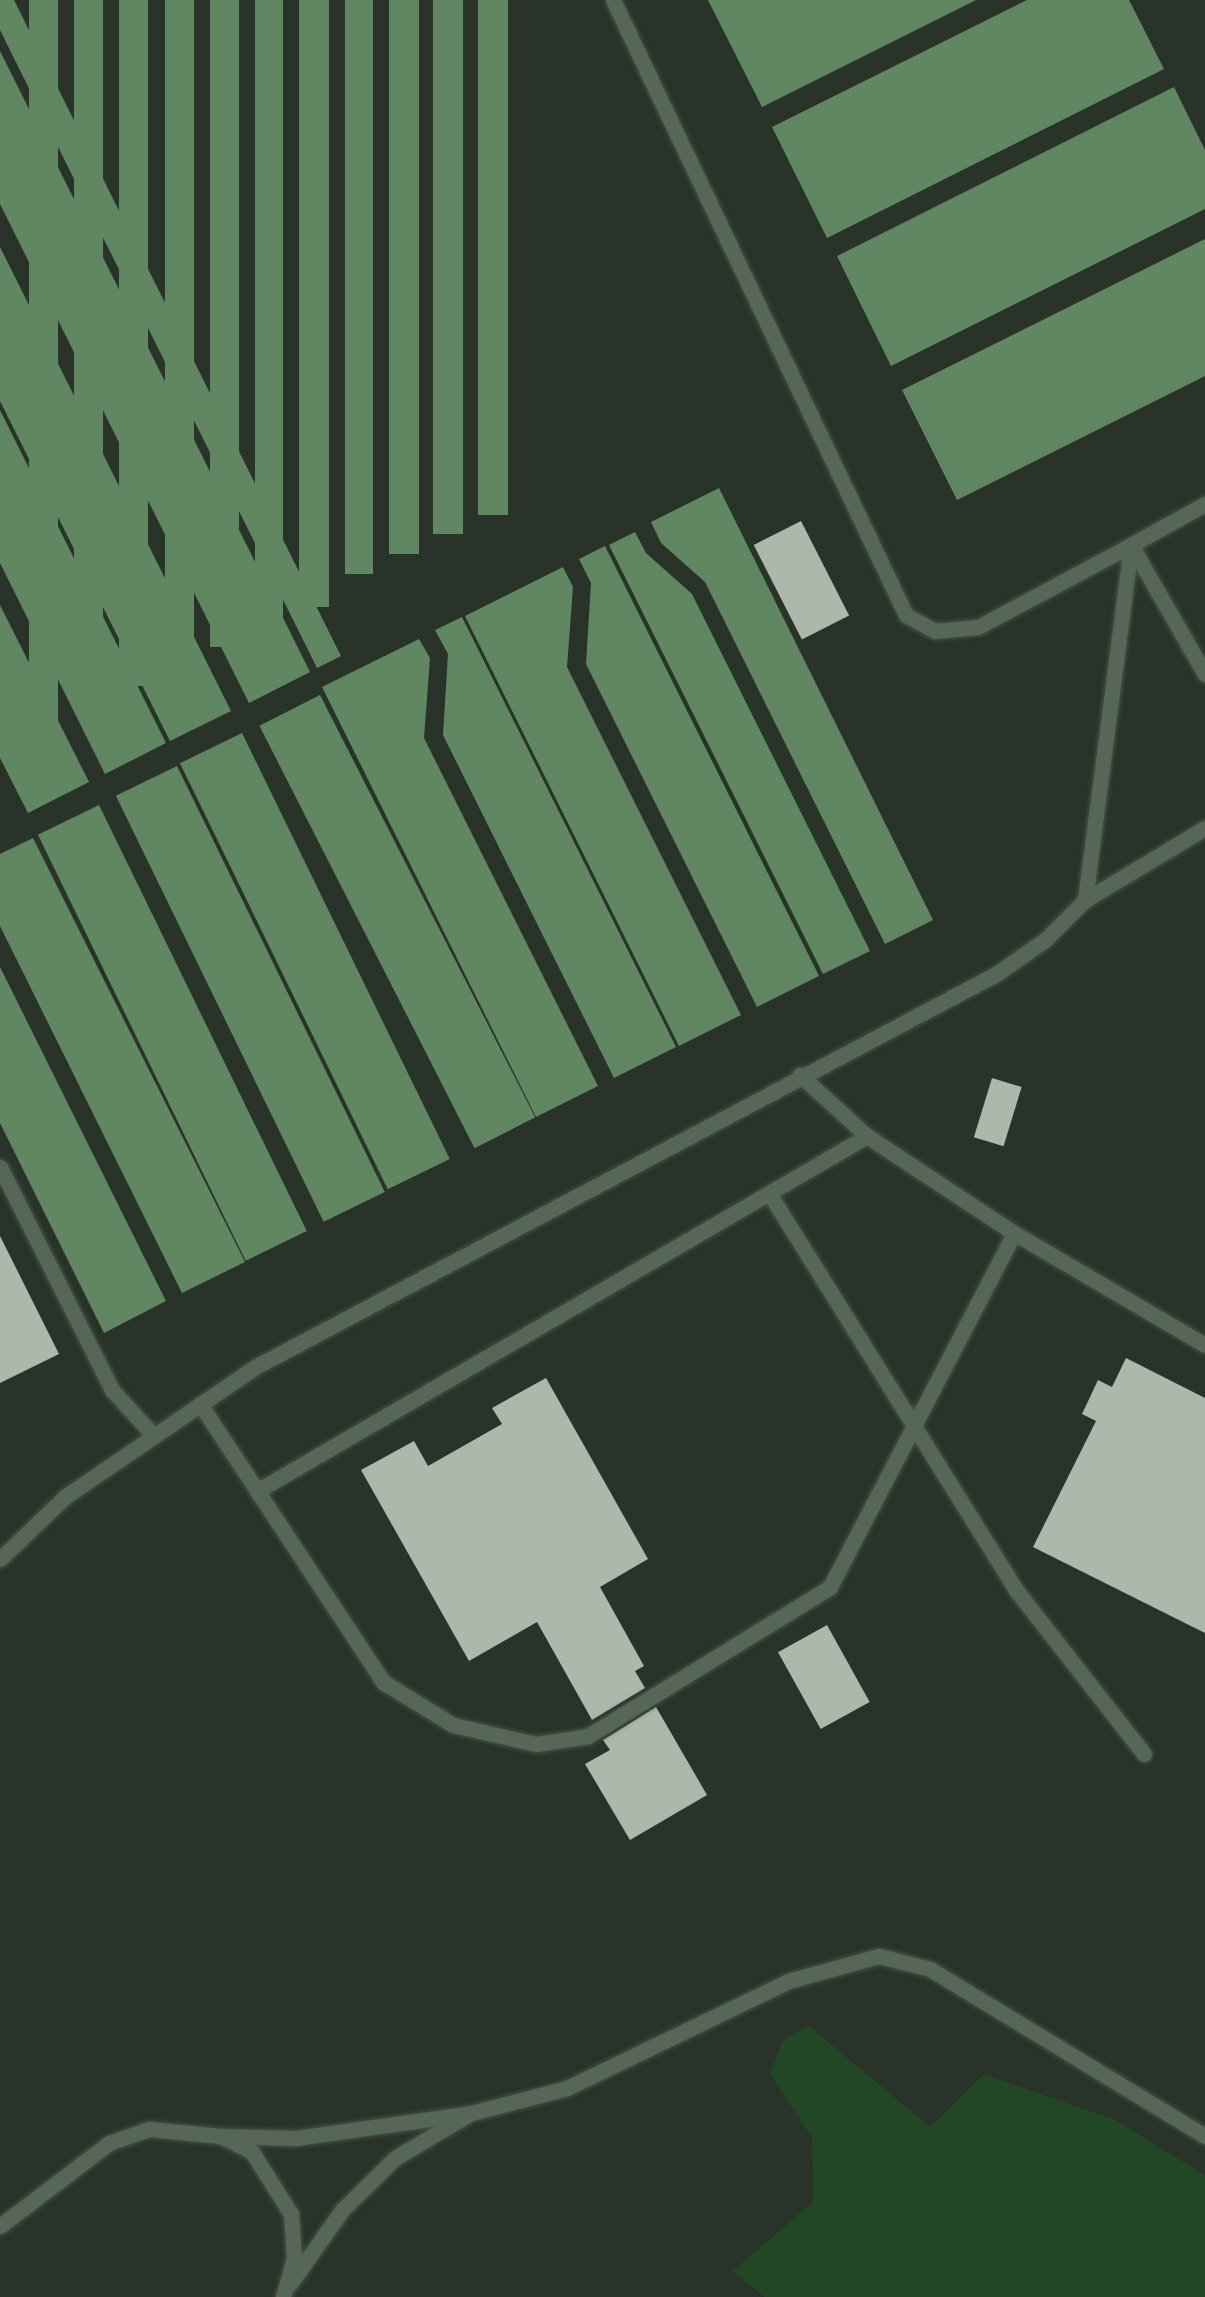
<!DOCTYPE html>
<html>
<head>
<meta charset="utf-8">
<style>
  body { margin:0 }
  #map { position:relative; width:1205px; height:2297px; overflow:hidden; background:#293329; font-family:"Golos Text",sans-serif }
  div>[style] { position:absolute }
  .green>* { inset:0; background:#224725 }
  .water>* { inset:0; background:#608762; transform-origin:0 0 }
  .building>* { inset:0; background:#abb8ab; transform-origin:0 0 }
  .roads { filter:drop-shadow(0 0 2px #475147) drop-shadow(0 0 2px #475147) }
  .service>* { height:15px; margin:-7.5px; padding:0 7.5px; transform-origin:7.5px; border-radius:7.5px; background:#566757 }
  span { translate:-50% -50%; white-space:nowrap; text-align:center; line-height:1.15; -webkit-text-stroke:10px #293329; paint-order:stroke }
</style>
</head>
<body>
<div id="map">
  <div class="green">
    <div style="clip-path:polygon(809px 2026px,930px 2127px,984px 2074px,1115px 2120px,1205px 2175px,1205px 2297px,764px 2297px,733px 2271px,813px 2202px,812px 2138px,770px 2074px,783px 2040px)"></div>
  </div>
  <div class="water">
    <div style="clip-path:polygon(0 0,14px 0,341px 656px,317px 668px,0 30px)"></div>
    <div style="left:29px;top:0;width:29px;height:727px"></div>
    <div style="left:74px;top:0;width:29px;height:707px"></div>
    <div style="left:119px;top:0;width:29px;height:686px"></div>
    <div style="left:165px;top:0;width:29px;height:667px"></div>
    <div style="left:210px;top:0;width:29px;height:647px"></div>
    <div style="left:255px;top:0;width:28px;height:627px"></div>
    <div style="left:299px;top:0;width:30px;height:607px"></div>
    <div style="left:345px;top:0;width:28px;height:574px"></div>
    <div style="left:389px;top:0;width:30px;height:554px"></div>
    <div style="left:433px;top:0;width:30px;height:534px"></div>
    <div style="left:478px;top:0;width:30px;height:515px"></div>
    <div style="clip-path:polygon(708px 0,976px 0,762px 107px)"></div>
    <div style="clip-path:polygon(1027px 0,1129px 0,1164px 69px,827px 238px,772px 127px)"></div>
    <div style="clip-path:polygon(0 51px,310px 672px,249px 703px,0 204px)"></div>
    <div style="clip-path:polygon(1174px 87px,1205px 150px,1205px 209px,891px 366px,837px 256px)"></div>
    <div style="clip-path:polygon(1205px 239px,1205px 376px,957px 500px,902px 390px)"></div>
    <div style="clip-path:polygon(0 247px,231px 711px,170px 741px,0 401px)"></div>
    <div style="clip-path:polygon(0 410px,166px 743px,105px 774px,0 563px)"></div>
    <div style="clip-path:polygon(719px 488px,933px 920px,885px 944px,705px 582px,661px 543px,651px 522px)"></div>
    <div style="clip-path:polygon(635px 532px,646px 553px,692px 594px,870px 951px,823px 974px,609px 545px)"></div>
    <div style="clip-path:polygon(605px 546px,819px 976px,757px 1007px,586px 664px,591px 583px,579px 559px)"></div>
    <div style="clip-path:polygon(563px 567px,573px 587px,567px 667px,741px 1015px,679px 1046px,465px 616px)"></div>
    <div style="clip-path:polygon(0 605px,89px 782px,28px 813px,0 758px)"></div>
    <div style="clip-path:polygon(462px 617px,676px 1047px,614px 1078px,443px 735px,448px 654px,435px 630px)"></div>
    <div style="clip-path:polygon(419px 639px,430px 658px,424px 738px,598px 1086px,536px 1117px,322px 687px)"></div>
    <div style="left:320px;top:695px;width:474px;height:68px;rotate:63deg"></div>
    <div style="left:242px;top:733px;width:474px;height:69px;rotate:64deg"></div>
    <div style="left:177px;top:766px;width:474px;height:68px;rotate:64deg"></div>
    <div style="left:99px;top:805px;width:474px;height:68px;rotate:64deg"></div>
    <div style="clip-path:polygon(33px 838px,245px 1262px,182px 1293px,0 926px,0 854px)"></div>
    <div style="clip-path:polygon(0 967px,166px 1301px,104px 1333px,0 1123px)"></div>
  </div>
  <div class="building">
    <div style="left:801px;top:521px;width:106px;height:53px;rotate:63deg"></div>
    <div style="left:992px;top:1078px;width:31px;height:62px;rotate:17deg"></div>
    <div style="clip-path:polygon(0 1236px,59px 1354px,0 1383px)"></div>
    <div style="clip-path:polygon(1126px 1358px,1205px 1398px,1205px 1633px,1033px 1547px,1096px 1421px,1082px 1414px,1098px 1380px,1112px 1387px)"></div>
    <div style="clip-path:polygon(546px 1378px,648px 1559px,600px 1587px,644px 1666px,635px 1671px,645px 1688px,592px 1720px,537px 1622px,469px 1661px,361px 1470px,414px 1441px,428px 1466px,502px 1424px,492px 1408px)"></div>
    <div style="left:827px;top:1625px;width:88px;height:56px;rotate:61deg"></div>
    <div style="clip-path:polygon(656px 1707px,707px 1795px,630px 1840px,585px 1764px,610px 1750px,603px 1740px)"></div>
  </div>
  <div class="roads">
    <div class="service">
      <div style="left:613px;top:0;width:681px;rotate:64.53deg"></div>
      <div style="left:906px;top:615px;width:33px;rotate:29deg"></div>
      <div style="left:935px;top:631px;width:43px;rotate:-5.3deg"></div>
      <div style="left:978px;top:627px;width:174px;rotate:-28.2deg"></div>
      <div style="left:1131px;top:545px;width:149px;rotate:60.2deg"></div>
      <div style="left:1085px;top:900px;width:140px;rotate:-31deg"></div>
      <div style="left:0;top:1167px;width:250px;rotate:63.3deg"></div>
      <div style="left:112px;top:1390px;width:62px;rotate:47.6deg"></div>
      <div style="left:769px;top:1193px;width:468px;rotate:58.1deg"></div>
      <div style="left:1016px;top:1590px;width:208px;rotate:52deg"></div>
      <div style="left:1014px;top:1233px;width:221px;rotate:30.4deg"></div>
      <div style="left:200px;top:1404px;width:333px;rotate:56.6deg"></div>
      <div style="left:383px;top:1682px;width:82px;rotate:31.6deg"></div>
      <div style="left:453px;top:1725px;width:85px;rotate:12.9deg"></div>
      <div style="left:536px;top:1744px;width:53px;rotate:-8.7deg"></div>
      <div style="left:588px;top:1736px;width:284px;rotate:-31.6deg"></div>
      <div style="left:830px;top:1587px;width:399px;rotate:-62.5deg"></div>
      <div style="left:1014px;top:1233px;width:176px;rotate:-146.6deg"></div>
      <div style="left:867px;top:1136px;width:91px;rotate:-137.7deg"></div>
      <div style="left:257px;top:1491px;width:706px;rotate:-30.2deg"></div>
      <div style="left:0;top:1559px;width:91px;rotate:-43.7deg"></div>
      <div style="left:66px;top:1496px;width:229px;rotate:-34.3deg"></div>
      <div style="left:255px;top:1367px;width:839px;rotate:-27.94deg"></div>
      <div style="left:996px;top:974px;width:60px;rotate:-34.8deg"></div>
      <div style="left:1045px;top:940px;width:57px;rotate:-45deg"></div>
      <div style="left:1085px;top:900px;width:358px;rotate:-82.6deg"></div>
      <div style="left:1131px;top:545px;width:85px;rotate:-29deg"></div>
      <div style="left:471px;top:2113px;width:99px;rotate:-14.6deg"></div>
      <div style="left:567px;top:2088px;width:246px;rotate:-25.8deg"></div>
      <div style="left:788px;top:1981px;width:94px;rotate:-15.4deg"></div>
      <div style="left:879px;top:1956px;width:53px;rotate:14.3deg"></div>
      <div style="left:930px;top:1969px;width:322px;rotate:31.3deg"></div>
      <div style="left:221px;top:2136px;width:75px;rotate:1.5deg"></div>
      <div style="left:296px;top:2138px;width:177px;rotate:-8.1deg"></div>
      <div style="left:471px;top:2113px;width:88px;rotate:149.4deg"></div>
      <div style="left:395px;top:2158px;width:74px;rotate:135.5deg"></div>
      <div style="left:342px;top:2210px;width:90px;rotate:125.1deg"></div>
      <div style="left:0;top:2226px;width:137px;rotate:-37.3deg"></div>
      <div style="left:109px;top:2143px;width:42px;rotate:-19.3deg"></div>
      <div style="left:149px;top:2129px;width:72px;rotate:5.6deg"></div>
      <div style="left:221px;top:2136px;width:35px;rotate:27deg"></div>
      <div style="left:252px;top:2152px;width:73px;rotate:57.8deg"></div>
      <div style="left:291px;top:2214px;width:44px;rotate:86.1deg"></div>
      <div style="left:294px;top:2258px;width:41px;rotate:105.8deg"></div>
    </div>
  </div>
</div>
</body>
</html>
